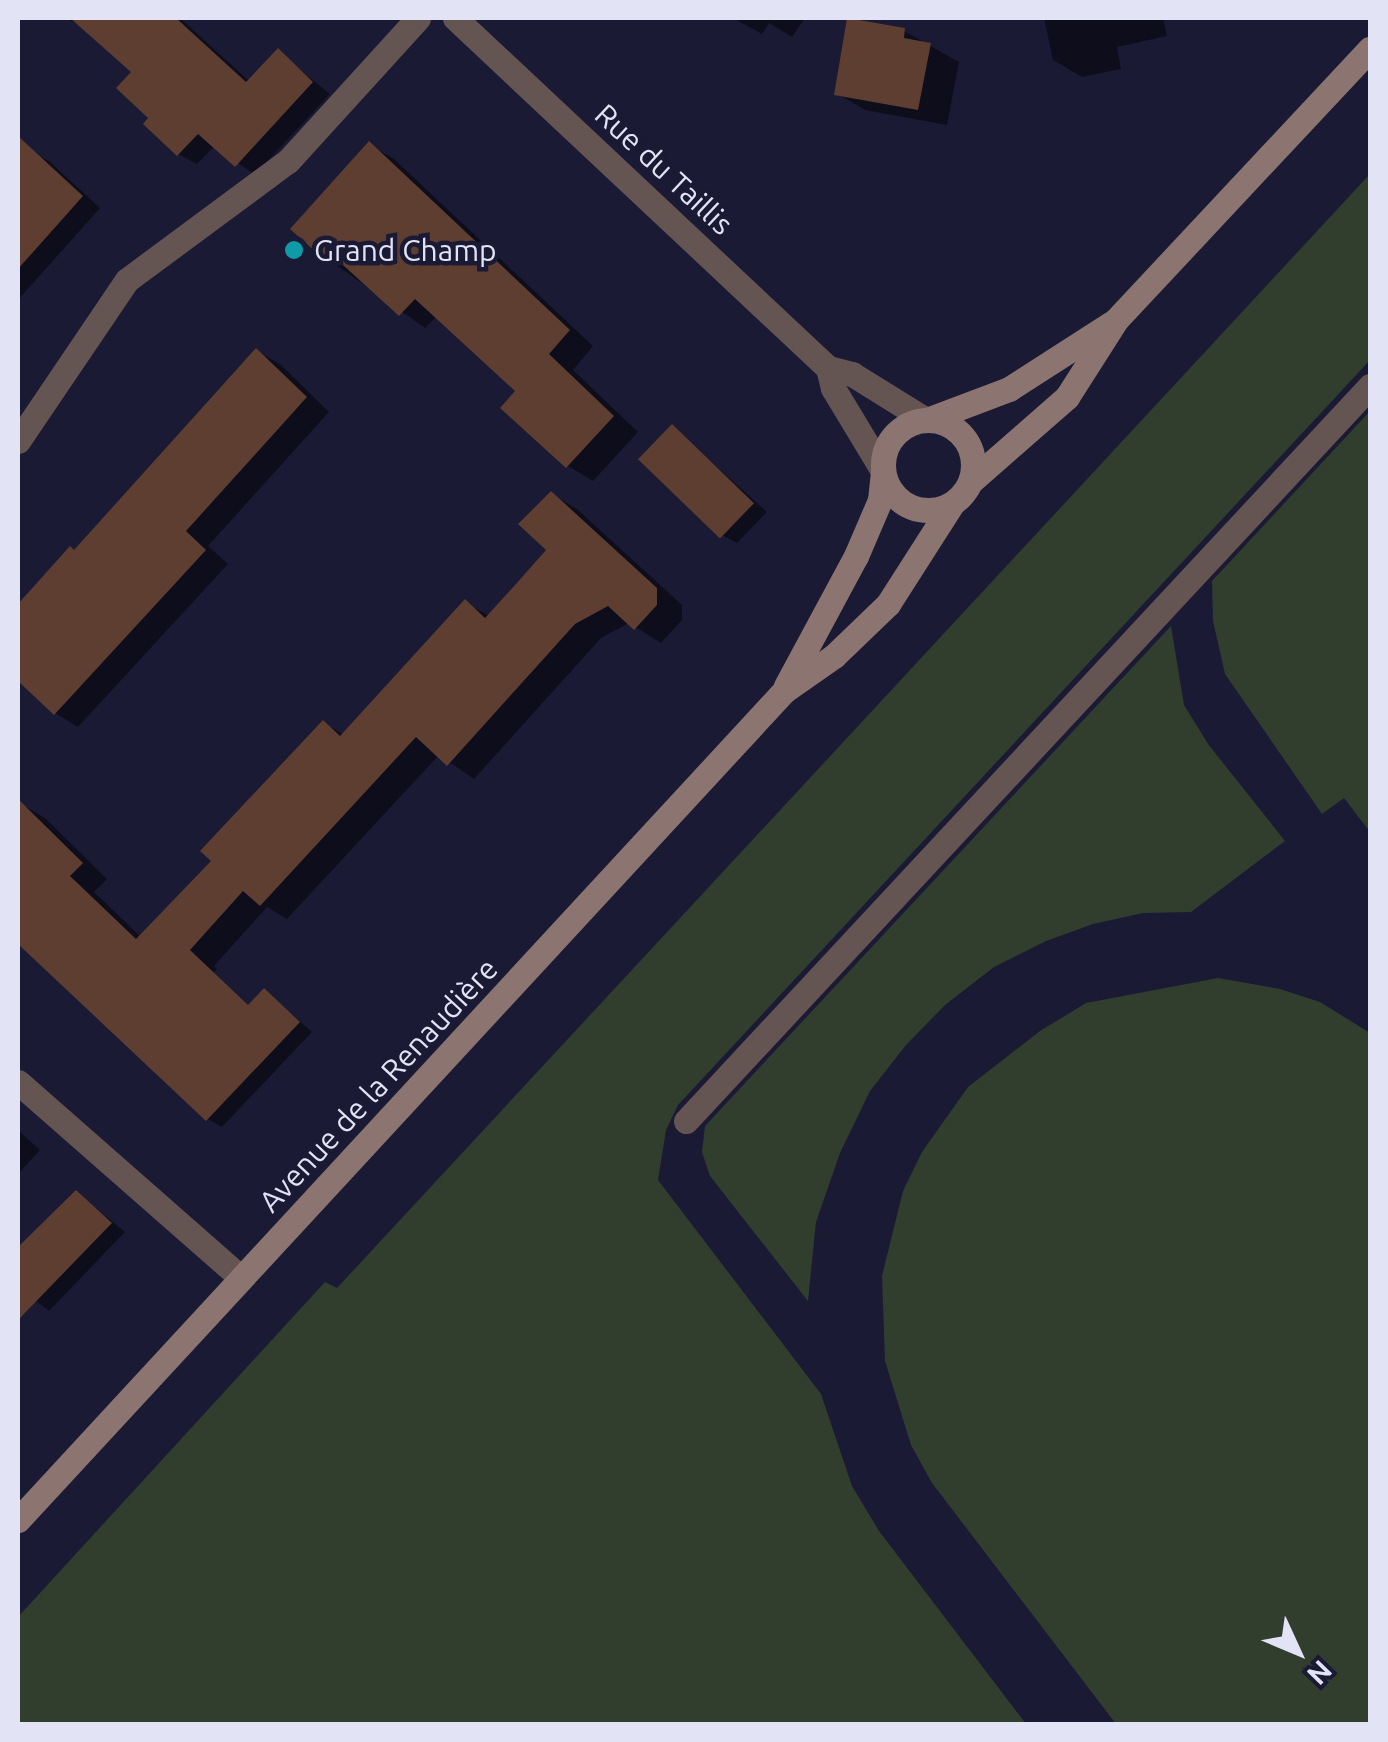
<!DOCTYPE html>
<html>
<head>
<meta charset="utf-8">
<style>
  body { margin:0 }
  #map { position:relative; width:1388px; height:1742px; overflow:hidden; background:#1b1a34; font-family:Ubuntu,sans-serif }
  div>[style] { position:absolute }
  .green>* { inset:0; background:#313e2e }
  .shadow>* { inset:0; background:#0007 }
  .building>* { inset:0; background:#5d3e31; transform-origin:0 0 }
  .lane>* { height:25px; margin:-12.5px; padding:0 12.5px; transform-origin:12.5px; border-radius:12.5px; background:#645553 }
  .street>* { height:25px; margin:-12.5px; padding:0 12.5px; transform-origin:12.5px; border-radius:12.5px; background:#645553 }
  .secondary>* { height:25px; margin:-12.5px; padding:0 12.5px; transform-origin:12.5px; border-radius:12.5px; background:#8c7471 }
  .secondary>.ring { margin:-12.5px; padding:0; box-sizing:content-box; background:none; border:25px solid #8c7471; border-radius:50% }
  .dots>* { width:28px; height:28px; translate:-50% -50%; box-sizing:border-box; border:5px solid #1b1a34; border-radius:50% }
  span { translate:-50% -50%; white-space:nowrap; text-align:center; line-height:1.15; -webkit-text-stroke:9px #1b1a34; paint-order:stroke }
  .street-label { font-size:30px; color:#e2e4f6 }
  .poi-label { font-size:30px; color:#e2e4f6 }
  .left { translate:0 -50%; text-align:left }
  .frame { position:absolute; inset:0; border:20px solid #e2e4f6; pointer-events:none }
  .north { position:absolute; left:1248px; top:1602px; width:100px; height:100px; -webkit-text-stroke:8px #1b1a34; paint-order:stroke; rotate:134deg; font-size:28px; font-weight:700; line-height:40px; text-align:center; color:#e2e4f6 }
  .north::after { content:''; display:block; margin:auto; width:35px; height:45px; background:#e2e4f6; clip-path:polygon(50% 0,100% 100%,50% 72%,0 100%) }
</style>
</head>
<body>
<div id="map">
  <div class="green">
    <div style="clip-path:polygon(1370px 174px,1370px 360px,678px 1105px,666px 1130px,658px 1180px,821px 1394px,852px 1486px,879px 1531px,1026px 1724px,18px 1724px,18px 1617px,325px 1282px,337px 1288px)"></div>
    <div style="clip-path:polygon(1370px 411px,1370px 832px,1344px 798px,1322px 814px,1225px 674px,1213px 621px,1212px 581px)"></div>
    <div style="clip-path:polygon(1171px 626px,1184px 705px,1208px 744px,1285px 841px,1191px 912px,1143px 913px,1093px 924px,1046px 941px,994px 967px,945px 1005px,906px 1045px,870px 1091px,840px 1153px,816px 1222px,808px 1301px,710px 1176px,702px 1152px,705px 1126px)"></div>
    <div style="clip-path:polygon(1218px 978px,1280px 989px,1320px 1002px,1370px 1033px,1370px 1724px,1116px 1724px,932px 1483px,911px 1445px,885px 1361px,882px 1276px,903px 1191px,922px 1152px,968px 1087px,1040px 1031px,1086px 1003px)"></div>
  </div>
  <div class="shadow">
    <div style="clip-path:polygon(64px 18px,180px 18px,250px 82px,278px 52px,330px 94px,255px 175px,215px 146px,197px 164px,178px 154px,151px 118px,135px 72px,81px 25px)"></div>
    <div style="clip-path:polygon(733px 18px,805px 18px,792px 37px,769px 23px,762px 34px)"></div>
    <div style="clip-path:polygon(1044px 18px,1163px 18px,1167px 36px,1117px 47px,1121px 69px,1082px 77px,1053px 60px)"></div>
    <div style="clip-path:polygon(904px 31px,959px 62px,947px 125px,865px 110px,836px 93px)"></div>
    <div style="clip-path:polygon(370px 145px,394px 159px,593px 346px,573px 370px,638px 432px,593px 481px,568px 466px,504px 407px,518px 391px,437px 316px,425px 328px,328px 259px)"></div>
    <div style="clip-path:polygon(30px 151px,49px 161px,100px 208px,18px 300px,18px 165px)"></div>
    <div style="clip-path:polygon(257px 351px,280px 364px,329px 412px,208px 546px,228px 564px,78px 727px,55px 713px,18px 678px,18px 614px)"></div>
    <div style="clip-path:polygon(673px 428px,767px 512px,737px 543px,722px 535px)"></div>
    <div style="clip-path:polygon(551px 494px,577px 509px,682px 605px,682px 620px,661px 643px,629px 623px,601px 638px,474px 779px,439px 755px,287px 919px,267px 907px,214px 966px,217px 969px,142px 1047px,116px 1032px,18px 941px,22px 929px,18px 925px,19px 803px,45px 818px,107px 879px,94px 892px,141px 937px,214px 861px,324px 723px,344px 735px,465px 602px,489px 616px,549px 550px)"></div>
    <div style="clip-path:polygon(265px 991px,312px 1032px,222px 1127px,208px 1119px,249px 1007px)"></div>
    <div style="clip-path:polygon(18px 1130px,40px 1150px,18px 1174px)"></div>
    <div style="clip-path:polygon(77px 1193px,125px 1232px,49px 1311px,18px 1287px,18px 1255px)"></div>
  </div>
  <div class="building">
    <div style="clip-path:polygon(70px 18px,176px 18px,246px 82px,278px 48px,313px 82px,235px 167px,198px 134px,177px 156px,143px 124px,148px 118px,116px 88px,131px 72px)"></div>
    <div style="clip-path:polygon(847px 18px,905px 28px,904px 38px,931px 43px,918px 110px,834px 95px)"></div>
    <div style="clip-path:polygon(18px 136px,83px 196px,18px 269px)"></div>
    <div style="clip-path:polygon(369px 141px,570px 330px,549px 354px,614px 416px,566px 468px,500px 408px,515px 391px,415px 299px,399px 316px,332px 255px,326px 261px,290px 229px)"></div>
    <div style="clip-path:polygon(256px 348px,307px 397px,186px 531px,206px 550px,54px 715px,18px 681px,18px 604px,70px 546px,74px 550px)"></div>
    <div style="left:672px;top:424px;width:114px;height:49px;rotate:44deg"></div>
    <div style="clip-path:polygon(551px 491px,657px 588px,657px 605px,634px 630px,608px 606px,575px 624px,447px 766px,416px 737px,260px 906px,243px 891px,190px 950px,248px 1005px,264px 988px,300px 1022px,206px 1121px,18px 944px,18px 799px,83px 863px,70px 876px,136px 939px,211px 861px,200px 851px,323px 720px,340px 736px,465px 599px,485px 618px,516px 584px,546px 550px,518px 524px)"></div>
    <div style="clip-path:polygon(76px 1190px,112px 1223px,18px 1320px,18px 1247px)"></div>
  </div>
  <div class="lane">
    <div style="left:686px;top:1121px;width:1004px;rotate:-47.06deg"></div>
  </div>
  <div class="street">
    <div style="left:455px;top:18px;width:511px;rotate:43.18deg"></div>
    <div style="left:18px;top:441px;width:194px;rotate:-55.9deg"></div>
    <div style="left:127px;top:280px;width:200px;rotate:-36.5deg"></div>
    <div style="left:288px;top:161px;width:193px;rotate:-47.7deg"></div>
    <div style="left:883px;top:471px;width:97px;rotate:-121.1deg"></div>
    <div style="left:833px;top:388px;width:21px;rotate:-104deg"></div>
    <div style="left:828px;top:368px;width:25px;rotate:14deg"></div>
    <div style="left:852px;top:374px;width:87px;rotate:31.9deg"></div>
    <div style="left:18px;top:1082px;width:295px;rotate:41.3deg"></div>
  </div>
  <div class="secondary">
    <div style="left:927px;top:420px;width:88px;rotate:-20.7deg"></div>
    <div style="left:1009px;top:389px;width:122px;rotate:-32.7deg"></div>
    <div class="ring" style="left:883px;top:420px;width:65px;height:65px"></div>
    <div style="left:970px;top:482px;width:129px;rotate:-41.2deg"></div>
    <div style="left:1067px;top:397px;width:91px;rotate:-57.5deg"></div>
    <div style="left:1116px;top:320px;width:371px;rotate:-46.9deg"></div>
    <div style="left:786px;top:686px;width:148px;rotate:-61.7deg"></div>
    <div style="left:856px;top:556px;width:61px;rotate:-66.8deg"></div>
    <div style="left:880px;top:500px;width:29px;rotate:-84deg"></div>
    <div style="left:18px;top:1520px;width:1129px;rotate:-47.26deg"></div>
    <div style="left:784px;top:691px;width:61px;rotate:-35deg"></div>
    <div style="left:834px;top:656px;width:75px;rotate:-43.9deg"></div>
    <div style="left:888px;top:604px;width:119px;rotate:-57.4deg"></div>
  </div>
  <div class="dots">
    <div style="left:294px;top:250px;background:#0f9aa8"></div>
  </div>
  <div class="street-label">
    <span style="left:664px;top:169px;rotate:43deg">Rue du Taillis</span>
    <span style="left:378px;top:1085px;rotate:-47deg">Avenue de la Renaudière</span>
  </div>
  <div class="poi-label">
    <span class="left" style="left:314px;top:250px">Grand Champ</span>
  </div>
  <div class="frame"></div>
  <div class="north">N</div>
</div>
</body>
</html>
